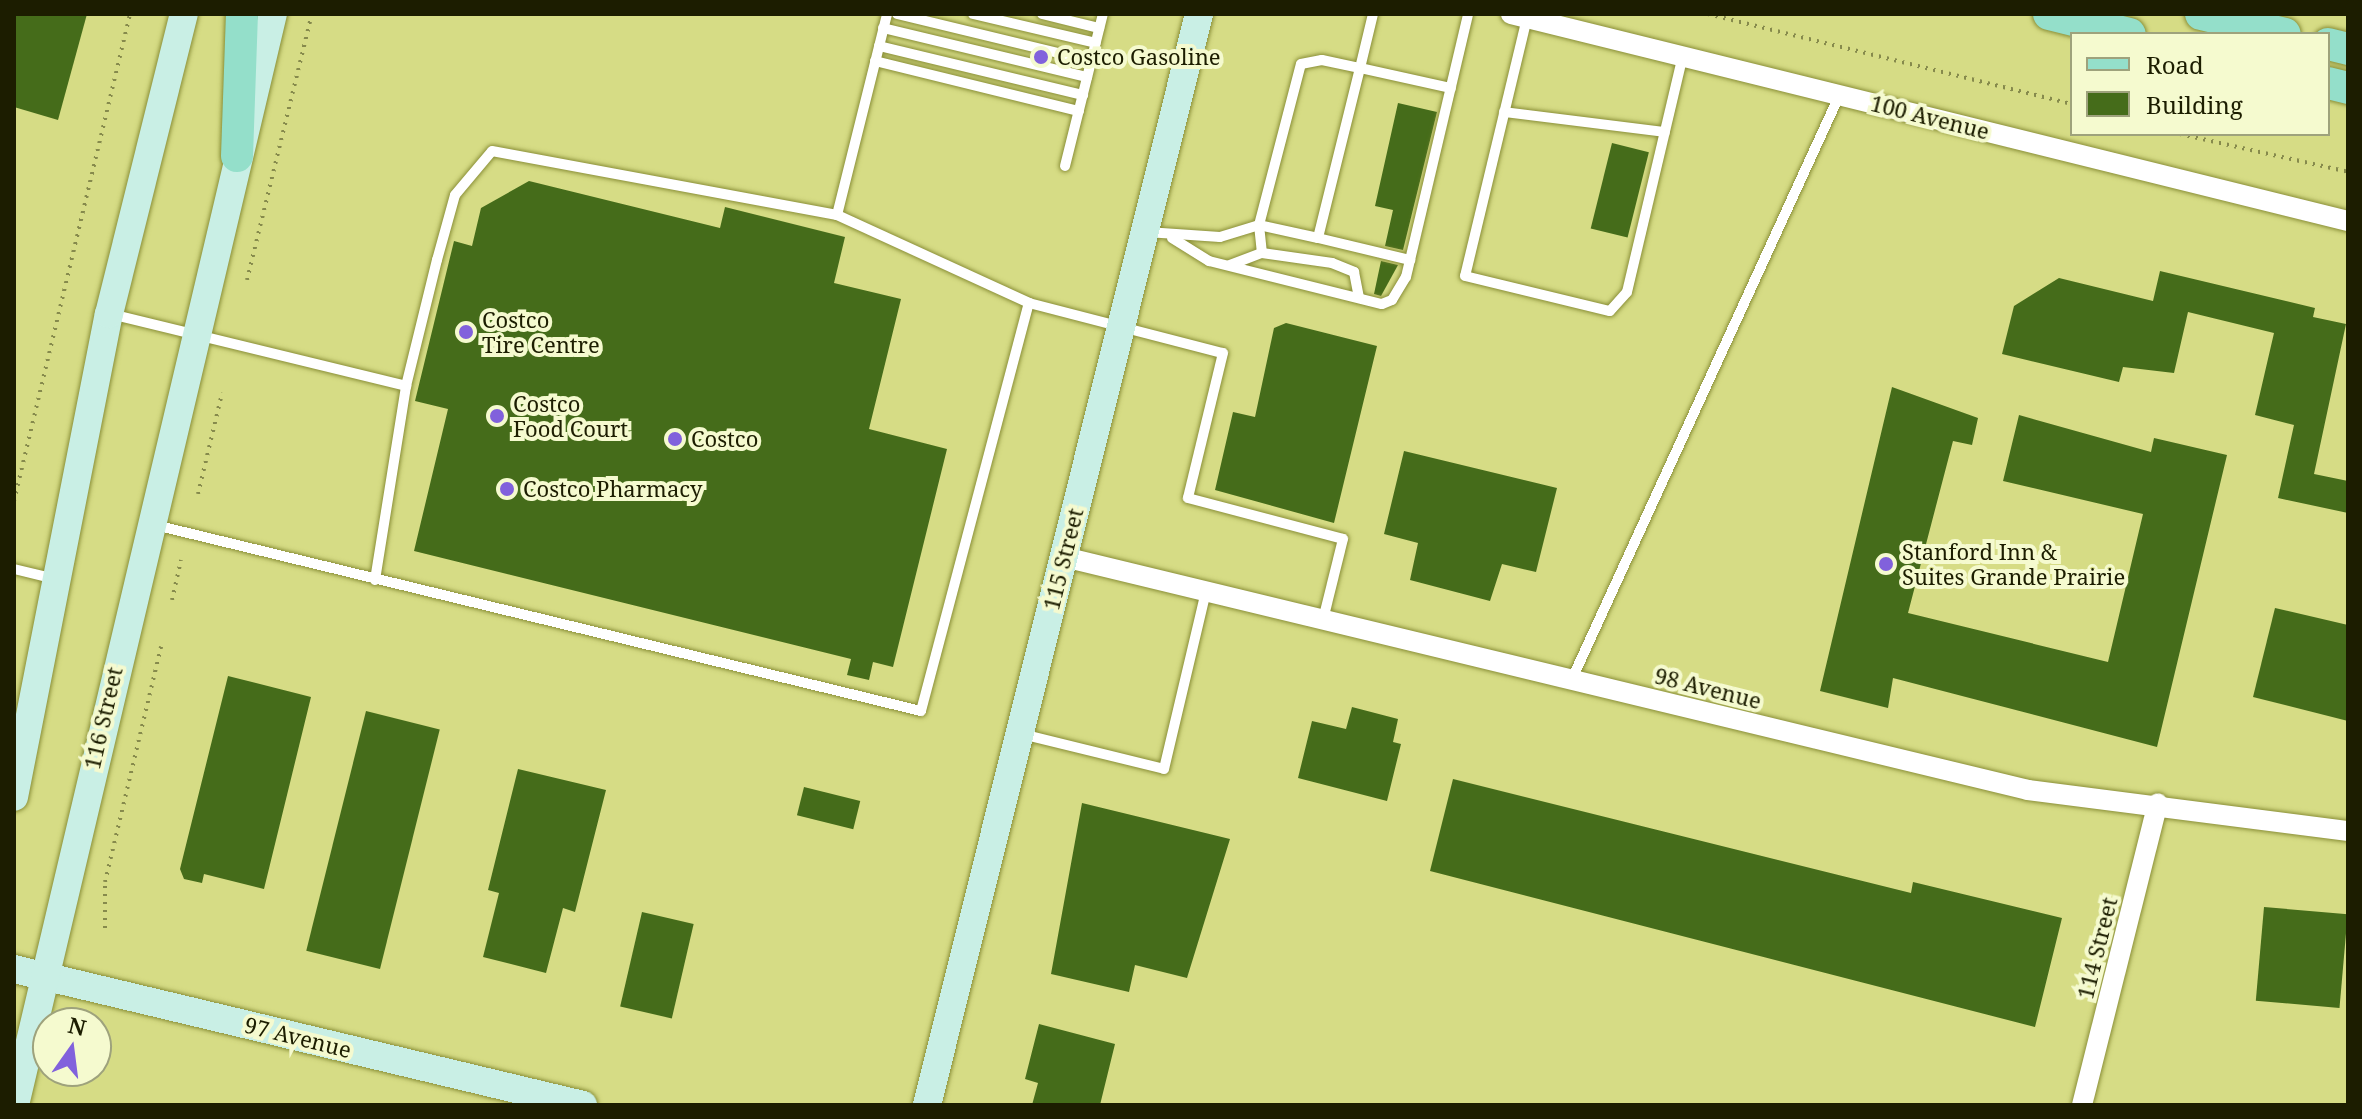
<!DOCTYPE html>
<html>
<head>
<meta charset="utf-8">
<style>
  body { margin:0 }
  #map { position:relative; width:2362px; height:1119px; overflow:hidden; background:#d6dc85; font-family:"Noto Serif",serif }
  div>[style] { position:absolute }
  .building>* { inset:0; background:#456c1a; transform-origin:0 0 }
  .path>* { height:4px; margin-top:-2px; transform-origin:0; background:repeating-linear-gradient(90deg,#868a4c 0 2px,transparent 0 8px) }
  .roads { filter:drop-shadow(0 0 2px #8a8f38) drop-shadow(0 0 2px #8a8f38) }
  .lane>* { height:10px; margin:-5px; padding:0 5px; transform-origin:5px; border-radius:5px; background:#fff }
  .street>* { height:20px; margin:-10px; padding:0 10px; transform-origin:10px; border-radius:10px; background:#fff }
  .secondary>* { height:28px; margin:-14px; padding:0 14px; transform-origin:14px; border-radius:14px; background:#c9efe5 }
  .primary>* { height:32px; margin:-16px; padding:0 16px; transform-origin:16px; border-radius:16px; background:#94dfca }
  .dots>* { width:22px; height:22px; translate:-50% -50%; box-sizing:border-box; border:4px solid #f5facf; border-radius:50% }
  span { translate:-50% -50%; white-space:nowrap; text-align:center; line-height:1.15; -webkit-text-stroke:8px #f5facf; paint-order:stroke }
  .poi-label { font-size:22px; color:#1c1d00 }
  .left { translate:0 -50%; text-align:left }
  .street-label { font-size:22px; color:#1c1d00 }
  .frame { position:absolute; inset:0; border:16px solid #1c1d00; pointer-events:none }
  .legend { position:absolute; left:2070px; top:32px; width:260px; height:104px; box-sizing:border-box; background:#f5facf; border:2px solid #9ea27c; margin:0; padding:10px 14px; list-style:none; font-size:24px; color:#1c1d00 }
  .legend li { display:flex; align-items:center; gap:16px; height:40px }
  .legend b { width:40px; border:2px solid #9ea27c }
  .north { position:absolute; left:32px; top:1007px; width:80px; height:80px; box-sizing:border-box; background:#f5facf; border:2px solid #9ea27c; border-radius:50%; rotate:14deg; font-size:22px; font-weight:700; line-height:32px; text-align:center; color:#1c1d00 }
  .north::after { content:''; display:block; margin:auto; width:28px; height:36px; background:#8161dc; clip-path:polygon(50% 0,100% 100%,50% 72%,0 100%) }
</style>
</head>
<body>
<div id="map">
  <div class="building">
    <div style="clip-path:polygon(14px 14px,87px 14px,58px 120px,14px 107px)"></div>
    <div style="clip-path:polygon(1398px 103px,1437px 112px,1403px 250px,1385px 246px,1393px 210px,1375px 206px)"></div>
    <div style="left:1612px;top:143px;width:38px;height:88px;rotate:14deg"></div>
    <div style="clip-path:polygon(529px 181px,720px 228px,725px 207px,845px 237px,834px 283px,901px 299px,869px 429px,947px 449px,893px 667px,873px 662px,869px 680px,847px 675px,851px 659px,414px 551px,448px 409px,415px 401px,454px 241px,472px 246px,481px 208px)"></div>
    <div style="clip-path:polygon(1381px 261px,1398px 265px,1381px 296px,1374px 294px)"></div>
    <div style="clip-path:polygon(2160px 271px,2315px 308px,2313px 317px,2346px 324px,2314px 474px,2348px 481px,2348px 513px,2278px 498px,2294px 425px,2255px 415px,2274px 333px,2188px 312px,2174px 373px,2123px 367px,2119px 382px,2002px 354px,2014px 306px,2059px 278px,2153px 301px)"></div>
    <div style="clip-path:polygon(1286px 323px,1377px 346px,1334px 523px,1215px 490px,1233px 412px,1255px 417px,1274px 328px)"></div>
    <div style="clip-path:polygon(1892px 387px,1978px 418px,1972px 445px,1953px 441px,1908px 613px,2108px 662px,2143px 514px,2003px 481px,2019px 415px,2151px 452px,2154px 438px,2227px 455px,2157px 747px,1893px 678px,1888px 708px,1820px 691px)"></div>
    <div style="clip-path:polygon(1404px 451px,1557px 488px,1536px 572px,1502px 564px,1490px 601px,1410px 580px,1418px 543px,1384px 534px)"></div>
    <div style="clip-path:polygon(2275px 608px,2348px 625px,2348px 721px,2253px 697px)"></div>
    <div style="clip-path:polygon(228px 676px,311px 697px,264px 889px,204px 874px,202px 883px,184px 879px,180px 869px)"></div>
    <div style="clip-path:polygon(1352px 707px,1398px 719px,1393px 742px,1401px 744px,1387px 801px,1298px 778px,1312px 721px,1346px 729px)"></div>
    <div style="left:366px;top:711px;width:76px;height:247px;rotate:14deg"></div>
    <div style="clip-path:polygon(518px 769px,606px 790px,575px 912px,563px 908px,546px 973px,483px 957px,499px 893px,488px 890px)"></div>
    <div style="clip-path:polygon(1453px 779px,1911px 893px,1913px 882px,2062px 918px,2035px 1027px,1430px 871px)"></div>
    <div style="left:804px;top:787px;width:58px;height:29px;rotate:14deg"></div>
    <div style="clip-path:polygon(1082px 803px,1230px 839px,1187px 978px,1135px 965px,1129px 992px,1051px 974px)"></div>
    <div style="left:2264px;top:907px;width:84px;height:94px;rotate:5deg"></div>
    <div style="left:642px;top:912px;width:53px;height:97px;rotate:13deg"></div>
    <div style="clip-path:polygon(1039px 1024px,1115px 1044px,1100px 1105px,1032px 1105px,1038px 1083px,1025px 1079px)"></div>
  </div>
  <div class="path">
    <div style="left:1708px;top:14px;width:375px;rotate:13.9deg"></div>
    <div style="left:2180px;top:134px;width:172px;rotate:12.7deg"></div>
    <div style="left:247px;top:280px;width:274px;rotate:-76.3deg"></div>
    <div style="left:198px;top:494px;width:104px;rotate:-76.6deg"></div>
    <div style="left:14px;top:501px;width:501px;rotate:-76.6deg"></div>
    <div style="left:172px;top:600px;width:41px;rotate:-77.3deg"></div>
    <div style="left:105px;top:928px;width:46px;rotate:-90deg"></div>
    <div style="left:105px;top:882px;width:242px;rotate:-76.6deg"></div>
  </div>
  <div class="roads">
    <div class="lane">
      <div style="left:897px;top:14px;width:201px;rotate:13.6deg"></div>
      <div style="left:973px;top:14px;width:126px;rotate:13.3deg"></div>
      <div style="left:1042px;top:14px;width:59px;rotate:13.8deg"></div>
      <div style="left:1373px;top:14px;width:56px;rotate:103.5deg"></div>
      <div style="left:1360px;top:68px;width:175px;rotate:103.9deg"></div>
      <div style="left:1318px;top:238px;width:60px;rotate:-167.6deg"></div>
      <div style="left:1259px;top:225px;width:166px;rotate:-75.4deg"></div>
      <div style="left:1301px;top:64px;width:21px;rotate:-11deg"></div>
      <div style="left:1322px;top:60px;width:39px;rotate:12deg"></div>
      <div style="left:1360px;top:68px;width:93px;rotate:12.4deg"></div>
      <div style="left:1527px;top:18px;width:265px;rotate:103.5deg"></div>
      <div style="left:1465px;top:276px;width:149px;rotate:13.6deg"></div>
      <div style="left:1610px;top:311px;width:25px;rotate:-48deg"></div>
      <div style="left:1627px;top:292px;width:243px;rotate:-76.7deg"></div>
      <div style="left:883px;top:28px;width:210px;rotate:13.5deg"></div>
      <div style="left:879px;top:46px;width:210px;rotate:13.5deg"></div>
      <div style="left:875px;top:61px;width:210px;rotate:13.8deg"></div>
      <div style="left:1504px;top:112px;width:162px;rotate:7.1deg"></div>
      <div style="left:1065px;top:166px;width:157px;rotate:-76deg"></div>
      <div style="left:837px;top:215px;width:207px;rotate:-76deg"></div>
      <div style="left:1147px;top:232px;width:73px;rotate:3.9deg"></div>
      <div style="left:1220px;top:237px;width:41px;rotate:-17.1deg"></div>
      <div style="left:1259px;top:225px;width:28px;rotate:84deg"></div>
      <div style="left:1172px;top:238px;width:44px;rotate:31.9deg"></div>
      <div style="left:1209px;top:261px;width:178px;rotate:14deg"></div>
      <div style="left:1382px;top:304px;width:11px;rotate:-22deg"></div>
      <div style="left:1392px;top:300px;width:27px;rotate:-59deg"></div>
      <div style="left:1406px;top:277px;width:270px;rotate:-76.7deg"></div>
      <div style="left:1318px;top:238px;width:95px;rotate:13.4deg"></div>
      <div style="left:1230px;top:265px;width:34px;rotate:-21deg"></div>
      <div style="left:1262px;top:253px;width:71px;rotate:8.1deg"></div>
      <div style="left:1332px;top:263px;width:24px;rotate:22deg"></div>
      <div style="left:1354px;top:272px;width:26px;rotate:79deg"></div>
      <div style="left:111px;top:314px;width:304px;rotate:13.7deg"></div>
      <div style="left:155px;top:525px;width:788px;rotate:13.65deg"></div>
      <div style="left:921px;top:711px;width:422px;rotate:-75.2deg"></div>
      <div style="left:1029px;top:303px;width:200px;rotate:14.5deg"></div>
      <div style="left:1223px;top:353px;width:149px;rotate:103.6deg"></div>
      <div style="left:1188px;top:498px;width:160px;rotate:14.8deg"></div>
      <div style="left:1343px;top:539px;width:83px;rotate:103.9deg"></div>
      <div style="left:14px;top:569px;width:42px;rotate:13.7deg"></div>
      <div style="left:375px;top:580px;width:196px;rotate:-80.9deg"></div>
      <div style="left:406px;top:386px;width:130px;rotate:-76.2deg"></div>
      <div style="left:437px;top:260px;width:67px;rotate:-74.5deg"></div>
      <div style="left:455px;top:195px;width:57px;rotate:-49.9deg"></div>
      <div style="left:492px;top:151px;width:351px;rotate:10.5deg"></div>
      <div style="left:837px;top:215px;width:211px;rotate:24.6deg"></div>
      <div style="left:1572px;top:679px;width:643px;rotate:-65.39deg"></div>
      <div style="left:1022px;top:734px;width:146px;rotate:13.8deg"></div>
      <div style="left:1164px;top:769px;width:182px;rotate:-76.7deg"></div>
    </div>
    <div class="street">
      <div style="left:1511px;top:14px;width:862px;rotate:13.89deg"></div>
      <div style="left:1064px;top:557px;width:992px;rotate:13.59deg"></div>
      <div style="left:2028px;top:790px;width:323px;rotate:7.3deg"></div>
      <div style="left:2082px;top:1105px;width:311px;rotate:-75.9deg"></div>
    </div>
    <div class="secondary">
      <div style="left:14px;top:797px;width:492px;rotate:-78.9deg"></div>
      <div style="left:109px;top:314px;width:309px;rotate:-76deg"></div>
      <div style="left:14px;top:969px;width:585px;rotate:13.44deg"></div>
      <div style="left:15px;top:1105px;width:1121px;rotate:-76.7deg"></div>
      <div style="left:927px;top:1105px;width:1124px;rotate:-76deg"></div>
    </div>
    <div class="primary">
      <div style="left:2049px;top:14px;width:83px;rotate:13.9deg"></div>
      <div style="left:2201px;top:14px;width:86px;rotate:13.4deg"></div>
      <div style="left:2328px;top:44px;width:21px;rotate:14deg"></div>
      <div style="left:2328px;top:83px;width:21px;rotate:14deg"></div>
      <div style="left:237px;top:156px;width:142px;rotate:-88deg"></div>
    </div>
  </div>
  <div class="dots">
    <div style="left:1041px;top:57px;background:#8161dc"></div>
    <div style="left:466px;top:332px;background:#8161dc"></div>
    <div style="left:497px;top:416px;background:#8161dc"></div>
    <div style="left:675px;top:439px;background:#8161dc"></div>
    <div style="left:507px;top:489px;background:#8161dc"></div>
    <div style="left:1886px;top:564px;background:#8161dc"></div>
  </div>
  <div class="poi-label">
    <span class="left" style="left:1057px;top:57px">Costco Gasoline</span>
    <span class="left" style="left:482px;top:332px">Costco<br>Tire Centre</span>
    <span class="left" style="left:513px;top:416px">Costco<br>Food Court</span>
    <span class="left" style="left:691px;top:439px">Costco</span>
    <span class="left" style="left:523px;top:489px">Costco Pharmacy</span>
    <span class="left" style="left:1902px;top:564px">Stanford Inn &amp;<br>Suites Grande Prairie</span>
  </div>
  <div class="street-label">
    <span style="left:1930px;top:117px;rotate:14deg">100 Avenue</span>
    <span style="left:1063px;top:559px;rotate:-76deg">115 Street</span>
    <span style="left:1708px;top:688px;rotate:14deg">98 Avenue</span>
    <span style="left:103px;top:718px;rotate:-77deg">116 Street</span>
    <span style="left:2097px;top:948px;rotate:-76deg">114 Street</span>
    <span style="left:298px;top:1037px;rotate:14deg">97 Avenue</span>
  </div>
  <div class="frame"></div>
  <ul class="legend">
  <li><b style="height:10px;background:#94dfca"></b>Road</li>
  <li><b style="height:22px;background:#456c1a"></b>Building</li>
  </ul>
  <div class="north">N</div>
</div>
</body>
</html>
